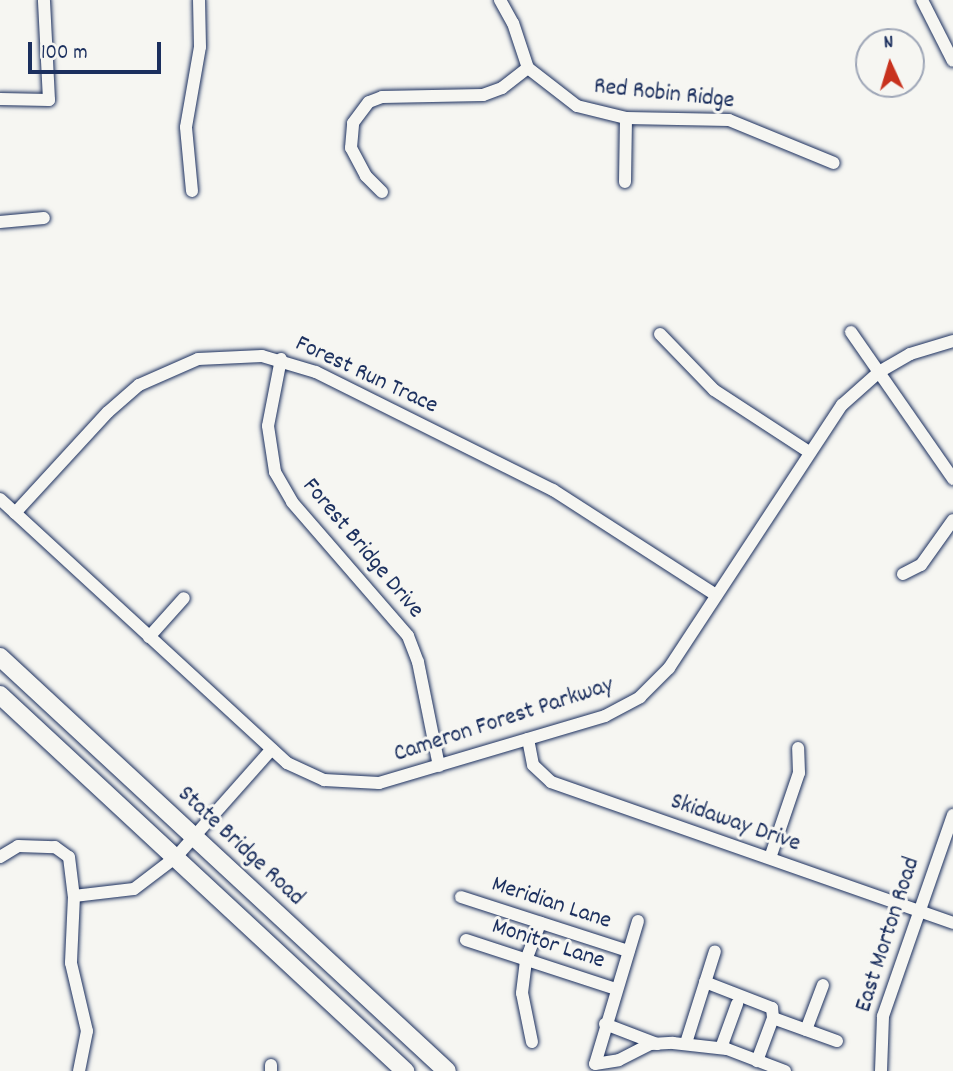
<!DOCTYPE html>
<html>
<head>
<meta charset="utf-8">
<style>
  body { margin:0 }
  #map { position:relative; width:953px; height:1071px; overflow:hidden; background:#f6f6f2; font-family:Dekko,sans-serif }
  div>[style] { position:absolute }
  .roads { filter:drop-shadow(0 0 2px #1b2f5e) drop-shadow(0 0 2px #1b2f5e) }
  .minor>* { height:12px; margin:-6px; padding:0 6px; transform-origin:6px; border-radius:6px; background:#f6f6f2 }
  .highway>* { height:18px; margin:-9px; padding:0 9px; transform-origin:9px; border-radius:9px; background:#f6f6f2 }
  span { translate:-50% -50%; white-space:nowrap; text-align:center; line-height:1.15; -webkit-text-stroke:6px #f6f6f2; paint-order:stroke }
  .street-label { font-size:24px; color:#1b2f5e }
  .north { position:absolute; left:855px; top:28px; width:70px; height:70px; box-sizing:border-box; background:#f6f6f2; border:2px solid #9ea6b7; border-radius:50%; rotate:356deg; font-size:19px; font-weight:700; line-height:28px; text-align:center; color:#1b2f5e }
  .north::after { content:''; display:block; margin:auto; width:24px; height:32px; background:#c8321e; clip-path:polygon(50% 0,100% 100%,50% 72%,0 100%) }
  .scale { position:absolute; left:28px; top:42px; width:133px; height:32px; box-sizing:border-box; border:4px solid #1b2f5e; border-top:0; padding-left:9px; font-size:21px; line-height:24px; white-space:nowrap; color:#1b2f5e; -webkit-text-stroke:5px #f6f6f2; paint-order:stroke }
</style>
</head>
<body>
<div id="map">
  <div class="roads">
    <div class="minor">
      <div style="left:500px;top:0;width:26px;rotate:61deg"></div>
      <div style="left:513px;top:23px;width:47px;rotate:71.6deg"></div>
      <div style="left:528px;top:68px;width:62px;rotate:37.8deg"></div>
      <div style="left:577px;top:106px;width:50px;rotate:13.8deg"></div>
      <div style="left:626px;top:118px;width:103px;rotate:1.1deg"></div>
      <div style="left:729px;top:120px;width:113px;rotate:22.3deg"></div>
      <div style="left:922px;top:0;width:68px;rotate:63.1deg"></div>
      <div style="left:0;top:99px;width:49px;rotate:1.2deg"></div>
      <div style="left:49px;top:100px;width:100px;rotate:-92.9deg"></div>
      <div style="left:625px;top:182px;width:64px;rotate:-89.1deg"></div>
      <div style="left:192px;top:191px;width:64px;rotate:-95.4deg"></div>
      <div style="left:186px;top:127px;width:81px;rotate:-80.1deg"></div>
      <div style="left:200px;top:47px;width:47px;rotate:-91.2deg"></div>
      <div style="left:382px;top:192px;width:23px;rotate:-135deg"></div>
      <div style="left:366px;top:176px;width:32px;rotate:-118deg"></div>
      <div style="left:351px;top:148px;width:25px;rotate:-85deg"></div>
      <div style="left:353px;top:123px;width:26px;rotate:-53deg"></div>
      <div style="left:369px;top:102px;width:14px;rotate:-21deg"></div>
      <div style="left:382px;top:97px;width:101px;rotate:-1.1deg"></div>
      <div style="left:483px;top:95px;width:20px;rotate:-20deg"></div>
      <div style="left:502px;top:88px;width:33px;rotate:-38deg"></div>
      <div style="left:0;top:222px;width:44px;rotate:-5.2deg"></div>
      <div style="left:851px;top:332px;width:179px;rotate:55.2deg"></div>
      <div style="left:660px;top:334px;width:78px;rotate:46deg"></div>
      <div style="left:714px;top:390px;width:113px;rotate:33.1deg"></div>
      <div style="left:281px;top:359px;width:68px;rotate:101deg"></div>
      <div style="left:268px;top:426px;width:47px;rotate:81.3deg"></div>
      <div style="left:275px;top:472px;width:34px;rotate:60deg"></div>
      <div style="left:292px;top:502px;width:177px;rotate:49.1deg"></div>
      <div style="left:408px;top:636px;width:28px;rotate:69deg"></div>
      <div style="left:418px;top:662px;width:106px;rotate:78.6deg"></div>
      <div style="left:0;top:499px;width:390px;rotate:42.6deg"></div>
      <div style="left:287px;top:763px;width:41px;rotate:24.7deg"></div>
      <div style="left:324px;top:780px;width:55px;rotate:3.1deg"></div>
      <div style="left:379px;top:783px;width:236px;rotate:-16.5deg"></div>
      <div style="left:605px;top:716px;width:40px;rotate:-28deg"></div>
      <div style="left:640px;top:697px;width:41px;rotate:-45deg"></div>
      <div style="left:669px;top:668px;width:315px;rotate:-56.7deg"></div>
      <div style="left:842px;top:405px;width:50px;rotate:-41.7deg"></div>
      <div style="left:879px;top:372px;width:36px;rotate:-30deg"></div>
      <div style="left:910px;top:354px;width:45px;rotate:-16.8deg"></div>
      <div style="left:15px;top:513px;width:137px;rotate:-47.4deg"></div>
      <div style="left:108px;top:412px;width:41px;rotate:-41.1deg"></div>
      <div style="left:139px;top:385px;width:64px;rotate:-23.8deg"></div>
      <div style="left:198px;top:359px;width:64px;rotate:-2.7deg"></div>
      <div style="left:262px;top:356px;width:56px;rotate:16.5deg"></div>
      <div style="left:316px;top:372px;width:265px;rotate:26.5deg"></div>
      <div style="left:553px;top:490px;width:194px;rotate:32.8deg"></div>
      <div style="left:903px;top:574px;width:20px;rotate:-27deg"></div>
      <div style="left:921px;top:565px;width:55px;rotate:-54.6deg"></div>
      <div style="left:149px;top:637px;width:52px;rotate:-48.1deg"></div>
      <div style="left:528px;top:739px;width:26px;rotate:79deg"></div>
      <div style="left:533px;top:765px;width:25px;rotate:43deg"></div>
      <div style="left:551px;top:782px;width:426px;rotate:19.3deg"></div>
      <div style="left:0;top:857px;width:21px;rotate:-31deg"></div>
      <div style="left:18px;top:846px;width:37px;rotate:2deg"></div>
      <div style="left:55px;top:847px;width:17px;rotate:36deg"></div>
      <div style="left:69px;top:857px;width:39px;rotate:83deg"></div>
      <div style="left:74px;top:896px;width:60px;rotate:-6.7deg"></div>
      <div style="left:134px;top:889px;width:53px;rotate:-37.3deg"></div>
      <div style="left:176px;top:857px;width:144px;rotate:-48.4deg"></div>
      <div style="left:770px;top:858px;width:90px;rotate:-71.2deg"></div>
      <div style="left:799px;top:773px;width:25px;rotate:-92deg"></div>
      <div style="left:74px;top:896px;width:67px;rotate:92.6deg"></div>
      <div style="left:71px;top:963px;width:70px;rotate:76.8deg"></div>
      <div style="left:87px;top:1031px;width:41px;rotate:101.3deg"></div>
      <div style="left:461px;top:897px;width:176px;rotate:17.9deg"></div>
      <div style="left:638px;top:921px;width:149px;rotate:106.7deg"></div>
      <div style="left:595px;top:1064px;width:24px;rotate:-9deg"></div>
      <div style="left:619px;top:1060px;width:36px;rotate:-27deg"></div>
      <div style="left:651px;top:1044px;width:22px;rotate:-3deg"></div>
      <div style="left:673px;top:1043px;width:54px;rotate:6.3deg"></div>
      <div style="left:727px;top:1049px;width:62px;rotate:20.8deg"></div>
      <div style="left:466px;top:940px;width:158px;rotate:18.1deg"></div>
      <div style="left:705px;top:982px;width:72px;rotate:21.2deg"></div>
      <div style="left:772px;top:1008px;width:10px;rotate:84deg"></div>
      <div style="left:773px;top:1018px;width:46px;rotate:110.4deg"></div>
      <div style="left:773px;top:1018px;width:68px;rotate:19.8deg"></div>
      <div style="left:605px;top:1024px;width:56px;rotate:21deg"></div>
      <div style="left:806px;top:1030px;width:48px;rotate:-69.3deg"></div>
      <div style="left:532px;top:1042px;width:50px;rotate:-101.5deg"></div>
      <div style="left:522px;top:993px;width:33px;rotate:-83deg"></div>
      <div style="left:526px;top:960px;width:40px;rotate:-69deg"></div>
      <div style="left:686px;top:1043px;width:96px;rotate:-72.5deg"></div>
      <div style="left:721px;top:1048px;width:47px;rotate:-70deg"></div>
      <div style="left:271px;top:1071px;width:6px;rotate:-90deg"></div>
      <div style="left:881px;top:1071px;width:55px;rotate:-87.9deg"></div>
      <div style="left:883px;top:1016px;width:213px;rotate:-70.8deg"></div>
    </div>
    <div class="highway">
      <div style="left:0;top:657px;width:609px;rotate:42.81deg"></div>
      <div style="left:0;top:695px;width:553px;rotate:42.87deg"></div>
    </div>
  </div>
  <div class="street-label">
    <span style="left:664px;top:95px;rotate:6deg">Red Robin Ridge</span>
    <span style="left:366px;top:376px;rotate:25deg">Forest Run Trace</span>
    <span style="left:362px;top:549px;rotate:50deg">Forest Bridge Drive</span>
    <span style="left:504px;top:721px;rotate:-18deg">Cameron Forest Parkway</span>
    <span style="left:735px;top:824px;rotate:19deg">Skidaway Drive</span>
    <span style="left:240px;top:847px;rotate:43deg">State Bridge Road</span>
    <span style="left:551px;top:904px;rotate:18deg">Meridian Lane</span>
    <span style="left:889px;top:935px;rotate:-72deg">East Morton Road</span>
    <span style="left:548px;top:945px;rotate:18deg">Monitor Lane</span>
  </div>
  <div class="north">N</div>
  <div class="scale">100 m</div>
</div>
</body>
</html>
